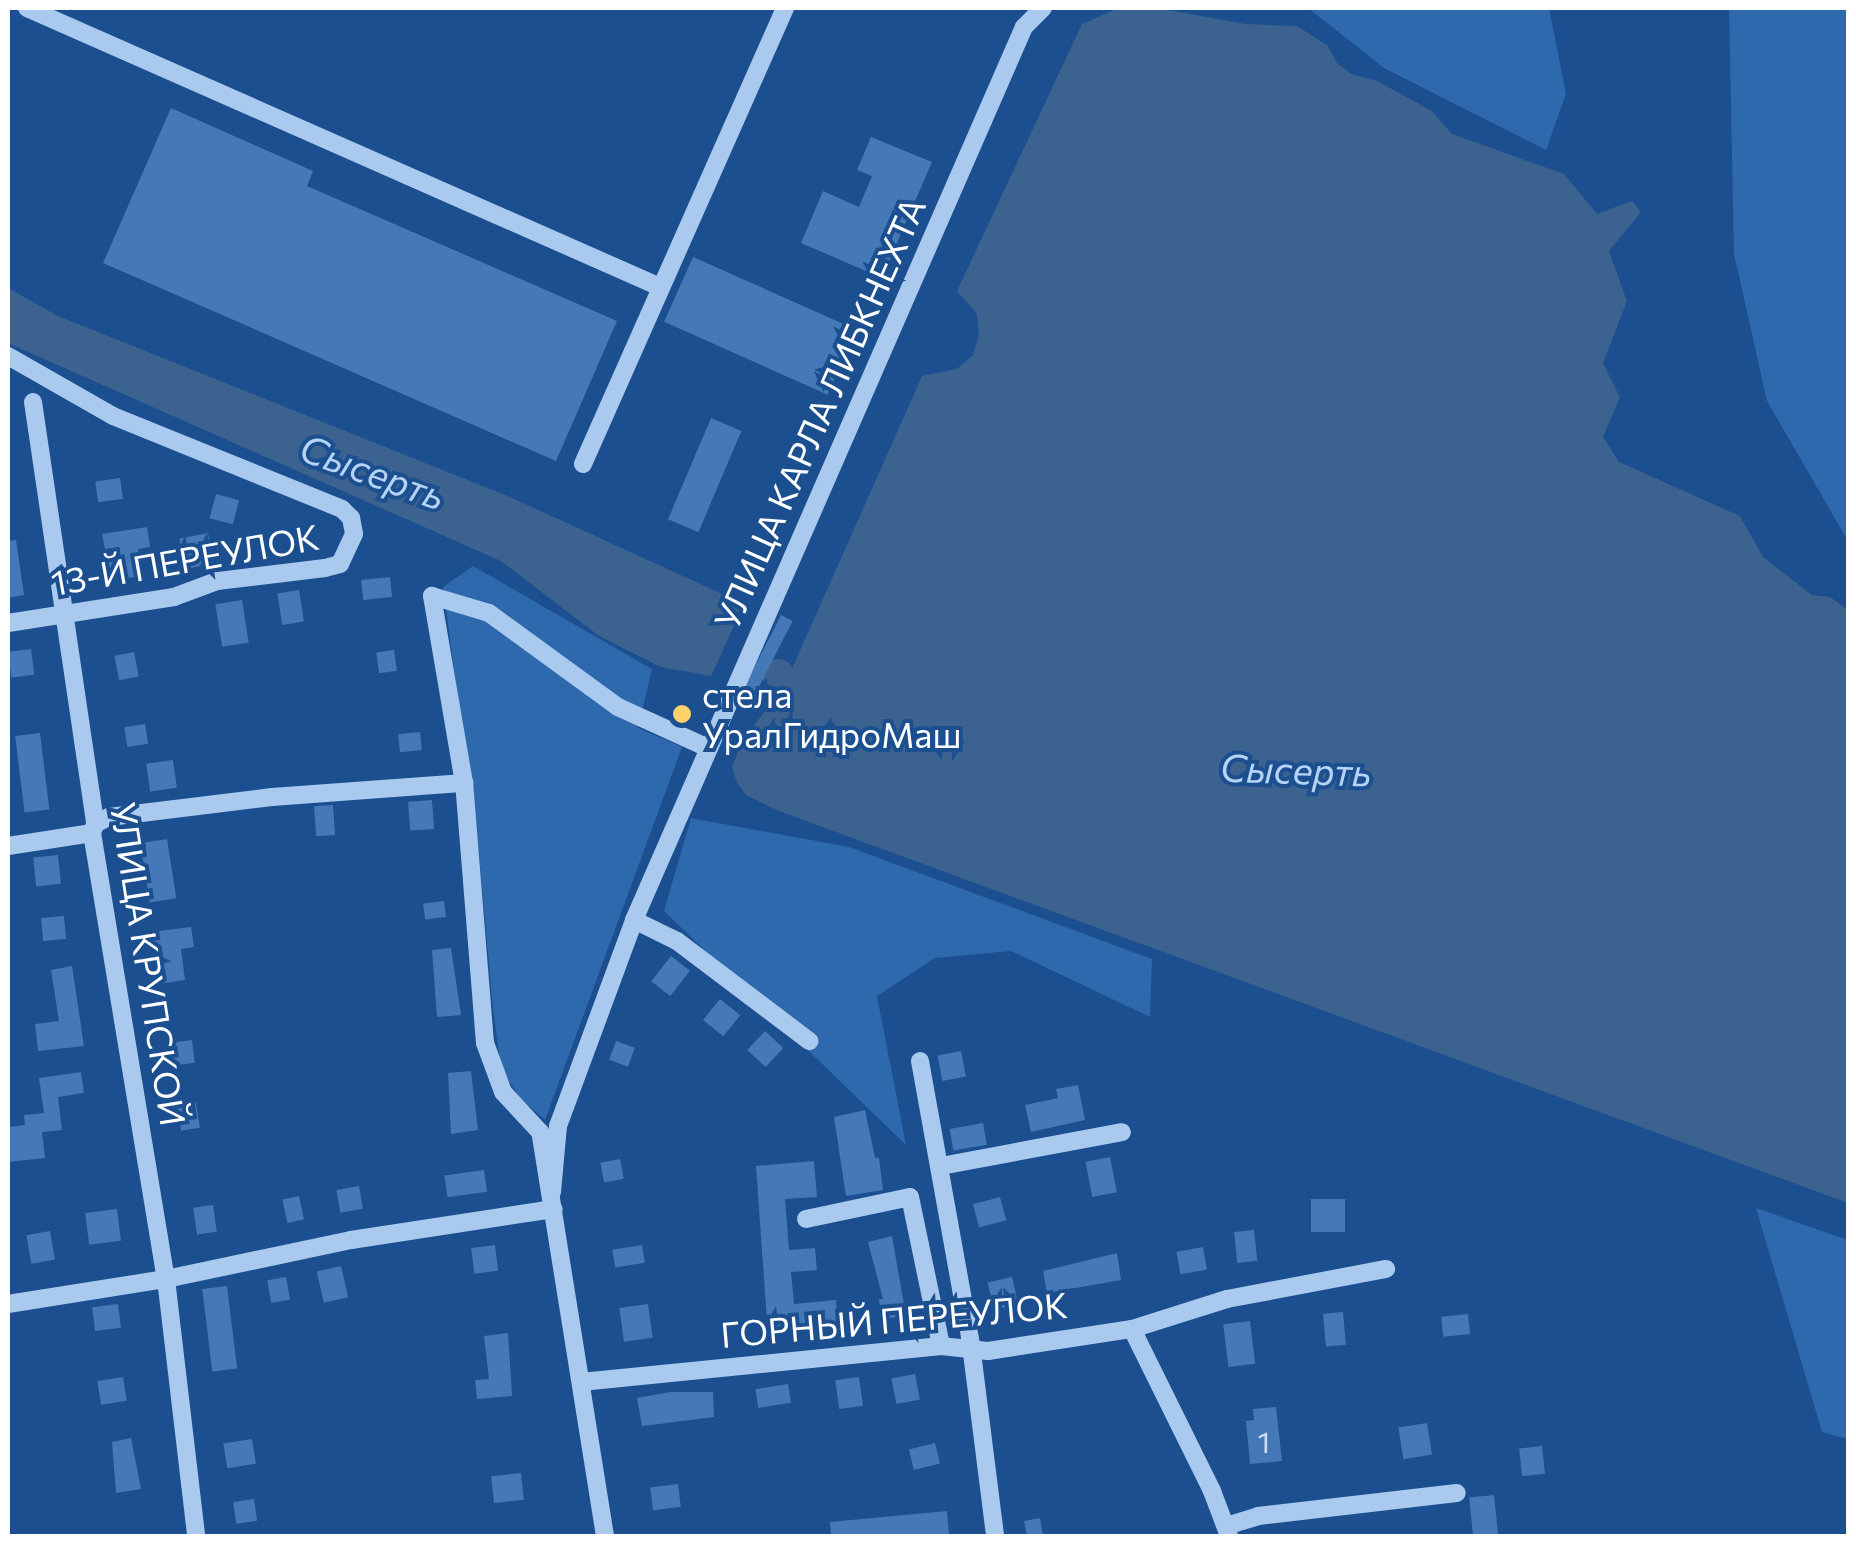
<!DOCTYPE html>
<html>
<head>
<meta charset="utf-8">
<style>
  body { margin:0 }
  #map { position:relative; width:1856px; height:1544px; overflow:hidden; background:#1b4f8f; font-family:Commissioner,sans-serif }
  div>[style] { position:absolute }
  .green>* { inset:0; background:#2e69ad }
  .water>* { inset:0; background:#3c6290 }
  .river>* { height:32px; margin:-16px; padding:0 16px; transform-origin:16px; border-radius:16px; background:#3c6290 }
  .building>* { inset:0; background:#4478b7; transform-origin:0 0 }
  .minor>* { height:18px; margin:-9px; padding:0 9px; transform-origin:9px; border-radius:9px; background:#a9c9ee }
  .dots>* { width:28px; height:28px; translate:-50% -50%; box-sizing:border-box; border:5px solid #1b4f8f; border-radius:50% }
  span { translate:-50% -50%; white-space:nowrap; text-align:center; line-height:1.15; -webkit-text-stroke:8px #1b4f8f; paint-order:stroke }
  .number-label { font-size:30px; color:#d0dded }
  .number-label span { -webkit-text-stroke-width:0 }
  .street-label { font-size:35px; color:#fff }
  .poi-label { font-size:35px; color:#fff }
  .left { translate:0 -50%; text-align:left }
  .water-label { font-size:38px; color:#b5d3f5; font-style:italic }
  .frame { position:absolute; inset:0; border:10px solid #fff; pointer-events:none }
</style>
</head>
<body>
<div id="map">
  <div class="green">
    <div style="clip-path:polygon(1308px 8px,1549px 8px,1566px 94px,1546px 150px,1384px 68px)"></div>
    <div style="clip-path:polygon(1729px 8px,1848px 8px,1848px 541px,1767px 401px,1734px 254px)"></div>
    <div style="clip-path:polygon(473px 566px,652px 669px,638px 728px,682px 747px,545px 1120px,520px 1098px,501px 1068px,493px 1009px,479px 853px,443px 587px)"></div>
    <div style="clip-path:polygon(691px 818px,849px 847px,1152px 959px,1150px 1017px,1011px 951px,935px 958px,877px 996px,906px 1145px,664px 911px)"></div>
    <div style="clip-path:polygon(1756px 1208px,1848px 1240px,1848px 1439px,1822px 1432px)"></div>
  </div>
  <div class="water">
    <div style="clip-path:polygon(1119px 8px,1157px 8px,1245px 24px,1297px 26px,1328px 46px,1337px 63px,1351px 74px,1377px 81px,1432px 111px,1452px 134px,1564px 174px,1597px 214px,1632px 201px,1641px 212px,1609px 251px,1627px 301px,1603px 363px,1620px 397px,1603px 437px,1619px 462px,1740px 516px,1763px 557px,1812px 595px,1830px 597px,1848px 610px,1848px 1203px,779px 811px,746px 795px,737px 783px,732px 767px,742px 742px,786px 682px,922px 376px,957px 369px,973px 355px,979px 335px,977px 314px,957px 291px,1082px 24px)"></div>
    <div style="clip-path:polygon(8px 288px,58px 316px,510px 497px,744px 604px,711px 676px,661px 667px,599px 636px,501px 561px,8px 343px)"></div>
  </div>
  <div class="river">
    <div style="left:778px;top:675px;width:51px;rotate:60.9deg"></div>
  </div>
  <div class="building">
    <div style="clip-path:polygon(171px 108px,313px 171px,307px 186px,617px 321px,556px 461px,103px 263px)"></div>
    <div style="clip-path:polygon(871px 137px,932px 162px,882px 278px,801px 243px,823px 191px,859px 207px,872px 176px,857px 170px)"></div>
    <div style="left:693px;top:257px;width:179px;height:71px;rotate:24deg"></div>
    <div style="left:711px;top:418px;width:33px;height:110px;rotate:23deg"></div>
    <div style="left:120px;top:478px;width:21px;height:25px;rotate:82deg"></div>
    <div style="left:216px;top:494px;width:24px;height:25px;rotate:15deg"></div>
    <div style="clip-path:polygon(147px 527px,150px 547px,138px 549px,142px 576px,111px 580px,102px 534px)"></div>
    <div style="left:208px;top:533px;width:31px;height:29px;rotate:79deg"></div>
    <div style="clip-path:polygon(16px 540px,24px 595px,8px 598px,8px 541px)"></div>
    <div style="left:390px;top:577px;width:20px;height:29px;rotate:84deg"></div>
    <div style="left:299px;top:590px;width:32px;height:22px;rotate:81deg"></div>
    <div style="left:242px;top:600px;width:43px;height:27px;rotate:81deg"></div>
    <div style="left:781px;top:615px;width:13px;height:99px;rotate:27deg"></div>
    <div style="left:31px;top:649px;width:26px;height:23px;rotate:83deg"></div>
    <div style="left:394px;top:650px;width:21px;height:18px;rotate:82deg"></div>
    <div style="left:134px;top:652px;width:25px;height:20px;rotate:79deg"></div>
    <div style="left:145px;top:724px;width:20px;height:21px;rotate:81deg"></div>
    <div style="left:420px;top:732px;width:18px;height:22px;rotate:84deg"></div>
    <div style="left:40px;top:733px;width:77px;height:25px;rotate:83deg"></div>
    <div style="left:173px;top:760px;width:28px;height:27px;rotate:82deg"></div>
    <div style="left:432px;top:800px;width:29px;height:24px;rotate:86deg"></div>
    <div style="left:333px;top:805px;width:30px;height:19px;rotate:86deg"></div>
    <div style="left:167px;top:839px;width:60px;height:27px;rotate:81deg"></div>
    <div style="left:58px;top:855px;width:29px;height:25px;rotate:84deg"></div>
    <div style="left:444px;top:901px;width:16px;height:21px;rotate:83deg"></div>
    <div style="left:64px;top:916px;width:23px;height:23px;rotate:85deg"></div>
    <div style="clip-path:polygon(191px 927px,194px 947px,181px 949px,185px 980px,159px 984px,151px 932px)"></div>
    <div style="clip-path:polygon(451px 948px,461px 1015px,437px 1017px,432px 950px)"></div>
    <div style="left:671px;top:956px;width:24px;height:32px;rotate:38deg"></div>
    <div style="clip-path:polygon(72px 966px,84px 1046px,38px 1051px,35px 1024px,59px 1021px,51px 970px)"></div>
    <div style="left:720px;top:999px;width:26px;height:27px;rotate:39deg"></div>
    <div style="left:765px;top:1031px;width:25px;height:26px;rotate:43deg"></div>
    <div style="left:192px;top:1040px;width:23px;height:23px;rotate:83deg"></div>
    <div style="left:616px;top:1041px;width:20px;height:20px;rotate:20deg"></div>
    <div style="left:961px;top:1051px;width:26px;height:24px;rotate:79deg"></div>
    <div style="clip-path:polygon(471px 1071px,478px 1130px,451px 1134px,448px 1073px)"></div>
    <div style="clip-path:polygon(81px 1072px,84px 1093px,58px 1097px,62px 1130px,42px 1132px,45px 1158px,8px 1162px,8px 1127px,25px 1125px,24px 1115px,44px 1113px,39px 1078px)"></div>
    <div style="clip-path:polygon(1078px 1085px,1085px 1120px,1031px 1132px,1025px 1105px,1058px 1098px,1056px 1089px)"></div>
    <div style="left:196px;top:1103px;width:25px;height:19px;rotate:81deg"></div>
    <div style="clip-path:polygon(865px 1110px,875px 1158px,879px 1158px,883px 1190px,846px 1196px,834px 1117px)"></div>
    <div style="left:983px;top:1123px;width:22px;height:34px;rotate:80deg"></div>
    <div style="left:1110px;top:1157px;width:36px;height:25px;rotate:79deg"></div>
    <div style="left:620px;top:1159px;width:20px;height:20px;rotate:79deg"></div>
    <div style="clip-path:polygon(814px 1161px,817px 1197px,785px 1199px,789px 1250px,815px 1248px,817px 1270px,791px 1272px,794px 1304px,836px 1300px,838px 1328px,768px 1335px,756px 1166px)"></div>
    <div style="left:484px;top:1170px;width:22px;height:40px;rotate:82deg"></div>
    <div style="left:359px;top:1186px;width:23px;height:23px;rotate:80deg"></div>
    <div style="left:299px;top:1196px;width:24px;height:17px;rotate:78deg"></div>
    <div style="left:1000px;top:1197px;width:24px;height:28px;rotate:75deg"></div>
    <div style="left:1311px;top:1199px;width:34px;height:33px"></div>
    <div style="left:213px;top:1205px;width:27px;height:20px;rotate:82deg"></div>
    <div style="left:117px;top:1209px;width:32px;height:32px;rotate:83deg"></div>
    <div style="left:1254px;top:1230px;width:31px;height:20px;rotate:84deg"></div>
    <div style="left:50px;top:1231px;width:29px;height:24px;rotate:80deg"></div>
    <div style="clip-path:polygon(892px 1236px,906px 1316px,881px 1319px,879px 1299px,883px 1299px,868px 1242px)"></div>
    <div style="left:495px;top:1245px;width:26px;height:24px;rotate:83deg"></div>
    <div style="left:642px;top:1245px;width:18px;height:30px;rotate:81deg"></div>
    <div style="left:1203px;top:1247px;width:23px;height:27px;rotate:80deg"></div>
    <div style="clip-path:polygon(1117px 1253px,1121px 1280px,1047px 1293px,1043px 1271px)"></div>
    <div style="left:341px;top:1266px;width:32px;height:25px;rotate:77deg"></div>
    <div style="left:286px;top:1277px;width:23px;height:19px;rotate:80deg"></div>
    <div style="left:1012px;top:1277px;width:28px;height:25px;rotate:77deg"></div>
    <div style="left:227px;top:1286px;width:83px;height:25px;rotate:83deg"></div>
    <div style="left:118px;top:1304px;width:24px;height:26px;rotate:83deg"></div>
    <div style="left:648px;top:1304px;width:34px;height:29px;rotate:82deg"></div>
    <div style="left:1343px;top:1312px;width:33px;height:20px;rotate:85deg"></div>
    <div style="left:1468px;top:1314px;width:20px;height:27px;rotate:84deg"></div>
    <div style="left:1250px;top:1321px;width:43px;height:27px;rotate:83deg"></div>
    <div style="clip-path:polygon(508px 1333px,512px 1396px,477px 1399px,475px 1380px,489px 1379px,484px 1336px)"></div>
    <div style="left:915px;top:1374px;width:26px;height:24px;rotate:79deg"></div>
    <div style="left:123px;top:1377px;width:24px;height:26px;rotate:81deg"></div>
    <div style="left:859px;top:1377px;width:29px;height:24px;rotate:82deg"></div>
    <div style="left:788px;top:1384px;width:19px;height:33px;rotate:81deg"></div>
    <div style="clip-path:polygon(670px 1392px,713px 1392px,714px 1417px,642px 1426px,637px 1398px)"></div>
    <div style="clip-path:polygon(1276px 1407px,1282px 1461px,1250px 1464px,1246px 1421px,1254px 1420px,1253px 1409px)"></div>
    <div style="left:1427px;top:1423px;width:32px;height:29px;rotate:81deg"></div>
    <div style="clip-path:polygon(131px 1438px,141px 1489px,116px 1493px,112px 1442px)"></div>
    <div style="left:252px;top:1439px;width:25px;height:29px;rotate:81deg"></div>
    <div style="left:935px;top:1443px;width:21px;height:27px;rotate:76deg"></div>
    <div style="left:1542px;top:1446px;width:28px;height:23px;rotate:84deg"></div>
    <div style="left:521px;top:1473px;width:27px;height:30px;rotate:84deg"></div>
    <div style="left:678px;top:1484px;width:23px;height:28px;rotate:83deg"></div>
    <div style="left:1494px;top:1495px;width:41px;height:25px;rotate:84deg"></div>
    <div style="left:254px;top:1499px;width:22px;height:21px;rotate:82deg"></div>
    <div style="clip-path:polygon(947px 1511px,949px 1536px,831px 1536px,830px 1522px)"></div>
    <div style="clip-path:polygon(1040px 1518px,1043px 1536px,1027px 1536px,1024px 1521px)"></div>
  </div>
  <div class="minor">
    <div style="left:27px;top:8px;width:690px;rotate:23.78deg"></div>
    <div style="left:8px;top:356px;width:121px;rotate:29.7deg"></div>
    <div style="left:113px;top:416px;width:247px;rotate:22.1deg"></div>
    <div style="left:342px;top:509px;width:13px;rotate:45deg"></div>
    <div style="left:351px;top:518px;width:16px;rotate:79deg"></div>
    <div style="left:354px;top:534px;width:33px;rotate:115deg"></div>
    <div style="left:340px;top:564px;width:16px;rotate:165deg"></div>
    <div style="left:325px;top:568px;width:109px;rotate:173.1deg"></div>
    <div style="left:217px;top:581px;width:46px;rotate:159.6deg"></div>
    <div style="left:174px;top:597px;width:168px;rotate:171.1deg"></div>
    <div style="left:33px;top:402px;width:427px;rotate:81.6deg"></div>
    <div style="left:95px;top:824px;width:9px;rotate:108deg"></div>
    <div style="left:92px;top:833px;width:452px;rotate:80.6deg"></div>
    <div style="left:166px;top:1279px;width:259px;rotate:83.3deg"></div>
    <div style="left:583px;top:464px;width:499px;rotate:-66.1deg"></div>
    <div style="left:95px;top:824px;width:16px;rotate:-27deg"></div>
    <div style="left:109px;top:817px;width:164px;rotate:-7deg"></div>
    <div style="left:272px;top:797px;width:193px;rotate:-4.2deg"></div>
    <div style="left:8px;top:846px;width:85px;rotate:-8.8deg"></div>
    <div style="left:634px;top:920px;width:48px;rotate:26deg"></div>
    <div style="left:677px;top:941px;width:166px;rotate:37.1deg"></div>
    <div style="left:920px;top:1061px;width:289px;rotate:79.8deg"></div>
    <div style="left:971px;top:1345px;width:193px;rotate:82.8deg"></div>
    <div style="left:941px;top:1166px;width:184px;rotate:-10.6deg"></div>
    <div style="left:552px;top:1192px;width:66px;rotate:-84.8deg"></div>
    <div style="left:558px;top:1126px;width:220px;rotate:-69.7deg"></div>
    <div style="left:634px;top:920px;width:974px;rotate:-66.41deg"></div>
    <div style="left:1024px;top:27px;width:27px;rotate:-45deg"></div>
    <div style="left:806px;top:1219px;width:106px;rotate:-11.9deg"></div>
    <div style="left:910px;top:1197px;width:152px;rotate:78.2deg"></div>
    <div style="left:8px;top:1304px;width:160px;rotate:-9deg"></div>
    <div style="left:166px;top:1279px;width:189px;rotate:-11.9deg"></div>
    <div style="left:351px;top:1240px;width:205px;rotate:-8.7deg"></div>
    <div style="left:1132px;top:1329px;width:181px;rotate:63.7deg"></div>
    <div style="left:1212px;top:1491px;width:48px;rotate:69.3deg"></div>
    <div style="left:581px;top:1382px;width:362px;rotate:-5.7deg"></div>
    <div style="left:941px;top:1346px;width:47px;rotate:6.1deg"></div>
    <div style="left:988px;top:1351px;width:146px;rotate:-8.7deg"></div>
    <div style="left:1132px;top:1329px;width:100px;rotate:-17.5deg"></div>
    <div style="left:1227px;top:1299px;width:162px;rotate:-10.7deg"></div>
    <div style="left:1226px;top:1526px;width:34px;rotate:-17deg"></div>
    <div style="left:1258px;top:1516px;width:200px;rotate:-6.6deg"></div>
    <div style="left:605px;top:1536px;width:409px;rotate:-99.1deg"></div>
    <div style="left:540px;top:1132px;width:54px;rotate:-132.8deg"></div>
    <div style="left:503px;top:1092px;width:52px;rotate:-110.2deg"></div>
    <div style="left:485px;top:1043px;width:261px;rotate:-94.6deg"></div>
    <div style="left:464px;top:783px;width:190px;rotate:-99.7deg"></div>
    <div style="left:432px;top:596px;width:59px;rotate:16.6deg"></div>
    <div style="left:489px;top:613px;width:160px;rotate:36.1deg"></div>
    <div style="left:618px;top:707px;width:99px;rotate:24.5deg"></div>
  </div>
  <div class="dots">
    <div style="left:682px;top:714px;background:#ffd166"></div>
  </div>
  <div class="number-label">
    <span style="left:1264px;top:1441px">1</span>
  </div>
  <div class="street-label">
    <span style="left:819px;top:413px;rotate:-66deg">УЛИЦА КАРЛА ЛИБКНЕХТА</span>
    <span style="left:185px;top:559px;rotate:-10deg">13-Й ПЕРЕУЛОК</span>
    <span style="left:149px;top:964px;rotate:81deg">УЛИЦА КРУПСКОЙ</span>
    <span style="left:894px;top:1319px;rotate:-5deg">ГОРНЫЙ ПЕРЕУЛОК</span>
  </div>
  <div class="poi-label">
    <span class="left" style="left:702px;top:714px">стела<br>УралГидроМаш</span>
  </div>
  <div class="water-label">
    <span style="left:373px;top:471px;rotate:20deg">Сысерть</span>
    <span style="left:1296px;top:769px;rotate:2deg">Сысерть</span>
  </div>
  <div class="frame"></div>
</div>
</body>
</html>
